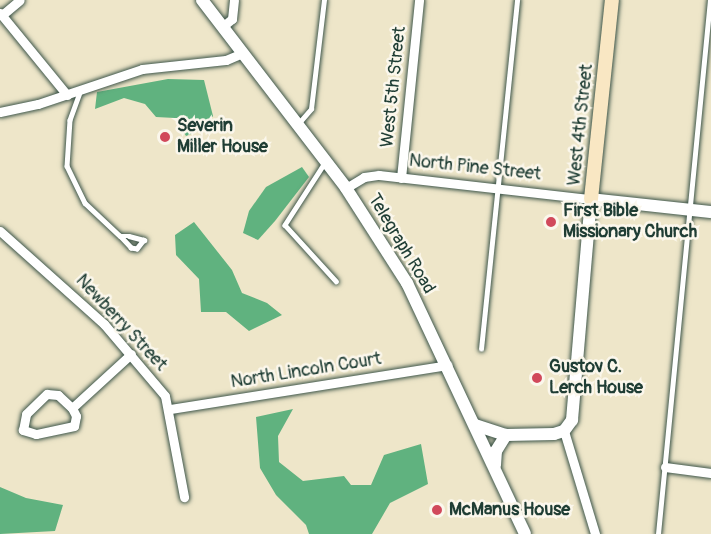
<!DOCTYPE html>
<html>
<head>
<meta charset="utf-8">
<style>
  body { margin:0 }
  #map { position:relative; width:711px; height:534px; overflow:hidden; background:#eee6c9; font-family:Pangolin,sans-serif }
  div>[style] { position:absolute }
  .forest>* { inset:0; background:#60b27f }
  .roads { filter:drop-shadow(0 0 2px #3e564a) drop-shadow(0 0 2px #3e564a) }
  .service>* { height:4.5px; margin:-2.25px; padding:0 2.25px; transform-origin:2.25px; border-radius:2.25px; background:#fff }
  .minor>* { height:9px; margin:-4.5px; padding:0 4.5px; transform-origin:4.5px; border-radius:4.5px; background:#fff }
  .tertiary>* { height:12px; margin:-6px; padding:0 6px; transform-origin:6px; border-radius:6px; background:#fff }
  .secondary>* { height:14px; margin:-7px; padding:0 7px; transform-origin:7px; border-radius:7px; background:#f9e7c3 }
  .dots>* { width:16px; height:16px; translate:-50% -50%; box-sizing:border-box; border:3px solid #fbf7ec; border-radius:50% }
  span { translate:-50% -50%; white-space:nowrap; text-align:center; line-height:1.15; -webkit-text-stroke:5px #fbf7ec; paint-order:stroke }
  .street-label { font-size:18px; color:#1f3d34 }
  .poi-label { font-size:18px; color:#1f3d34; font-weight:700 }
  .left { translate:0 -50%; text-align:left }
</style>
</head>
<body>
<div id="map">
  <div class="forest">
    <div style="clip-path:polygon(168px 79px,204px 80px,213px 116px,201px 130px,186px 136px,175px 118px,156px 117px,145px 104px,124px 98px,95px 109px,97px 92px)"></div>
    <div style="clip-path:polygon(302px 167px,309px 177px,275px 221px,258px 240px,243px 233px,249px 211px,266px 187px)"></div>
    <div style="clip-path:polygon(194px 222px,232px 270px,242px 293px,267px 303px,282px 315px,249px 331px,226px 312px,201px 312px,199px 279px,176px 255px,175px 235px)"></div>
    <div style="clip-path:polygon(293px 409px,278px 436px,279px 462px,303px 481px,344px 476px,351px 485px,371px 485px,384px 455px,421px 444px,428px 484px,390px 503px,372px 534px,309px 534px,306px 525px,276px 495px,260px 468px,256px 417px)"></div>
    <div style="clip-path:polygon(0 487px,26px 498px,63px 505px,55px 531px,0 534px)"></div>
  </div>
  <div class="roads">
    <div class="service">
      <div style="left:81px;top:90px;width:32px;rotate:110deg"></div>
      <div style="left:70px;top:120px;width:46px;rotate:93.7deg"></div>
      <div style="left:67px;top:166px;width:41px;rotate:64.1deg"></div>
      <div style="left:85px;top:203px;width:48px;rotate:43.3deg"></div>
      <div style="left:298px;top:124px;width:20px;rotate:-49deg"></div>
      <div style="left:311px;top:109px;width:110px;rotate:-83.2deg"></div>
      <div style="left:325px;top:163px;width:74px;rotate:122.8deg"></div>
      <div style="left:285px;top:225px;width:76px;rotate:47.7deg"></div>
      <div style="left:120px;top:236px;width:9px"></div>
      <div style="left:129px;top:236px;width:16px;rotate:15deg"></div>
      <div style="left:144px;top:240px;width:11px;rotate:128deg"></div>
      <div style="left:137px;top:249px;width:6px;rotate:-171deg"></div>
      <div style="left:131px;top:248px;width:16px;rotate:-133deg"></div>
      <div style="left:481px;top:349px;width:351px;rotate:-84.1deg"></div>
      <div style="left:658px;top:534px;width:537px;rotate:-84.44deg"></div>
    </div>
    <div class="minor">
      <div style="left:0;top:13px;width:106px;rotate:50.7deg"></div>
      <div style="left:2px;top:15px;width:23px;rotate:-40deg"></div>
      <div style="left:222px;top:27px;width:13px;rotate:-39deg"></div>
      <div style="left:232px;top:19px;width:19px;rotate:-84deg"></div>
      <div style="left:0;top:112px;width:39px;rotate:-12deg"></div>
      <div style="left:38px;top:104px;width:110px;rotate:-18.6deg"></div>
      <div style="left:142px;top:69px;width:84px;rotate:-6.1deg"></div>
      <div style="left:226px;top:60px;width:15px;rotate:-23deg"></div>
      <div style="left:401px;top:178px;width:179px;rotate:-84.2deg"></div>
      <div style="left:346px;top:188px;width:21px;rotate:-31deg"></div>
      <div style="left:364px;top:177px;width:15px;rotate:-8deg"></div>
      <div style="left:379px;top:175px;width:213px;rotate:6.5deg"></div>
      <div style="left:0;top:231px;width:140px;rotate:41.8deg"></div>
      <div style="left:104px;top:324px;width:94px;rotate:49.7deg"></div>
      <div style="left:165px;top:396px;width:103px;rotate:79.3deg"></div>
      <div style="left:47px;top:394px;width:11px;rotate:5deg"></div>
      <div style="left:58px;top:395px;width:19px;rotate:43deg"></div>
      <div style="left:72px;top:408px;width:9px;rotate:63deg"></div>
      <div style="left:76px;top:416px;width:10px;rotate:101deg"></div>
      <div style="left:74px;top:426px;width:39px;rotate:168deg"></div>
      <div style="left:36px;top:434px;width:14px;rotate:-163deg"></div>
      <div style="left:23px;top:430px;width:16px;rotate:-79deg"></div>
      <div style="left:26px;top:414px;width:29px;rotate:-44deg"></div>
      <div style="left:72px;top:408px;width:80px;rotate:-42.5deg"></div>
      <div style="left:170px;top:409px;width:281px;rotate:-9deg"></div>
      <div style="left:564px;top:431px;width:108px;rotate:73.2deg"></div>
      <div style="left:665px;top:467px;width:46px;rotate:7.4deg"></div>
    </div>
    <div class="tertiary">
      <div style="left:202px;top:0;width:237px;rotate:52.5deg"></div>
      <div style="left:346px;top:188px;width:113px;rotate:57.3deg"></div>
      <div style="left:407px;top:283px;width:277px;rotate:64.8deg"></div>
      <div style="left:475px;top:425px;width:33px;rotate:18deg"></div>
      <div style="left:495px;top:465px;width:14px;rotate:-86deg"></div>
      <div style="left:496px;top:451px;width:19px;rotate:-58deg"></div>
      <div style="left:506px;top:435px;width:48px;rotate:-1.2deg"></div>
      <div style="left:554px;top:434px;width:10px;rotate:-17deg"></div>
      <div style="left:564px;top:431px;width:14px;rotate:-54deg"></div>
      <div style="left:572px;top:420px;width:222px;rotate:-85.1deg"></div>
      <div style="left:591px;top:199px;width:121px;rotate:6.2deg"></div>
    </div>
    <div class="secondary">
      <div style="left:591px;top:199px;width:200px;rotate:-84deg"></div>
    </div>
  </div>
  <div class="dots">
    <div style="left:165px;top:137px;background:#d1495b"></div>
    <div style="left:551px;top:222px;background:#d1495b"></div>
    <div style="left:537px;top:378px;background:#d1495b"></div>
    <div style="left:437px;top:510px;background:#d1495b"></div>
  </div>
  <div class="street-label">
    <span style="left:394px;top:87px;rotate:-84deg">West 5th Street</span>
    <span style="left:581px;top:125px;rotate:-84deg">West 4th Street</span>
    <span style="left:475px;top:168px;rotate:6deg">North Pine Street</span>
    <span style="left:401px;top:244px;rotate:59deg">Telegraph Road</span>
    <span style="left:121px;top:323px;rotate:47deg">Newberry Street</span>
    <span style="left:306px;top:371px;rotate:-9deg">North Lincoln Court</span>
  </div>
  <div class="poi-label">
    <span class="left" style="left:177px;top:137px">Severin<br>Miller House</span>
    <span class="left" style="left:563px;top:222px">First Bible<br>Missionary Church</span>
    <span class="left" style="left:549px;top:378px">Gustov C.<br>Lerch House</span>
    <span class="left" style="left:449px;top:510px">McManus House</span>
  </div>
</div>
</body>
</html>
